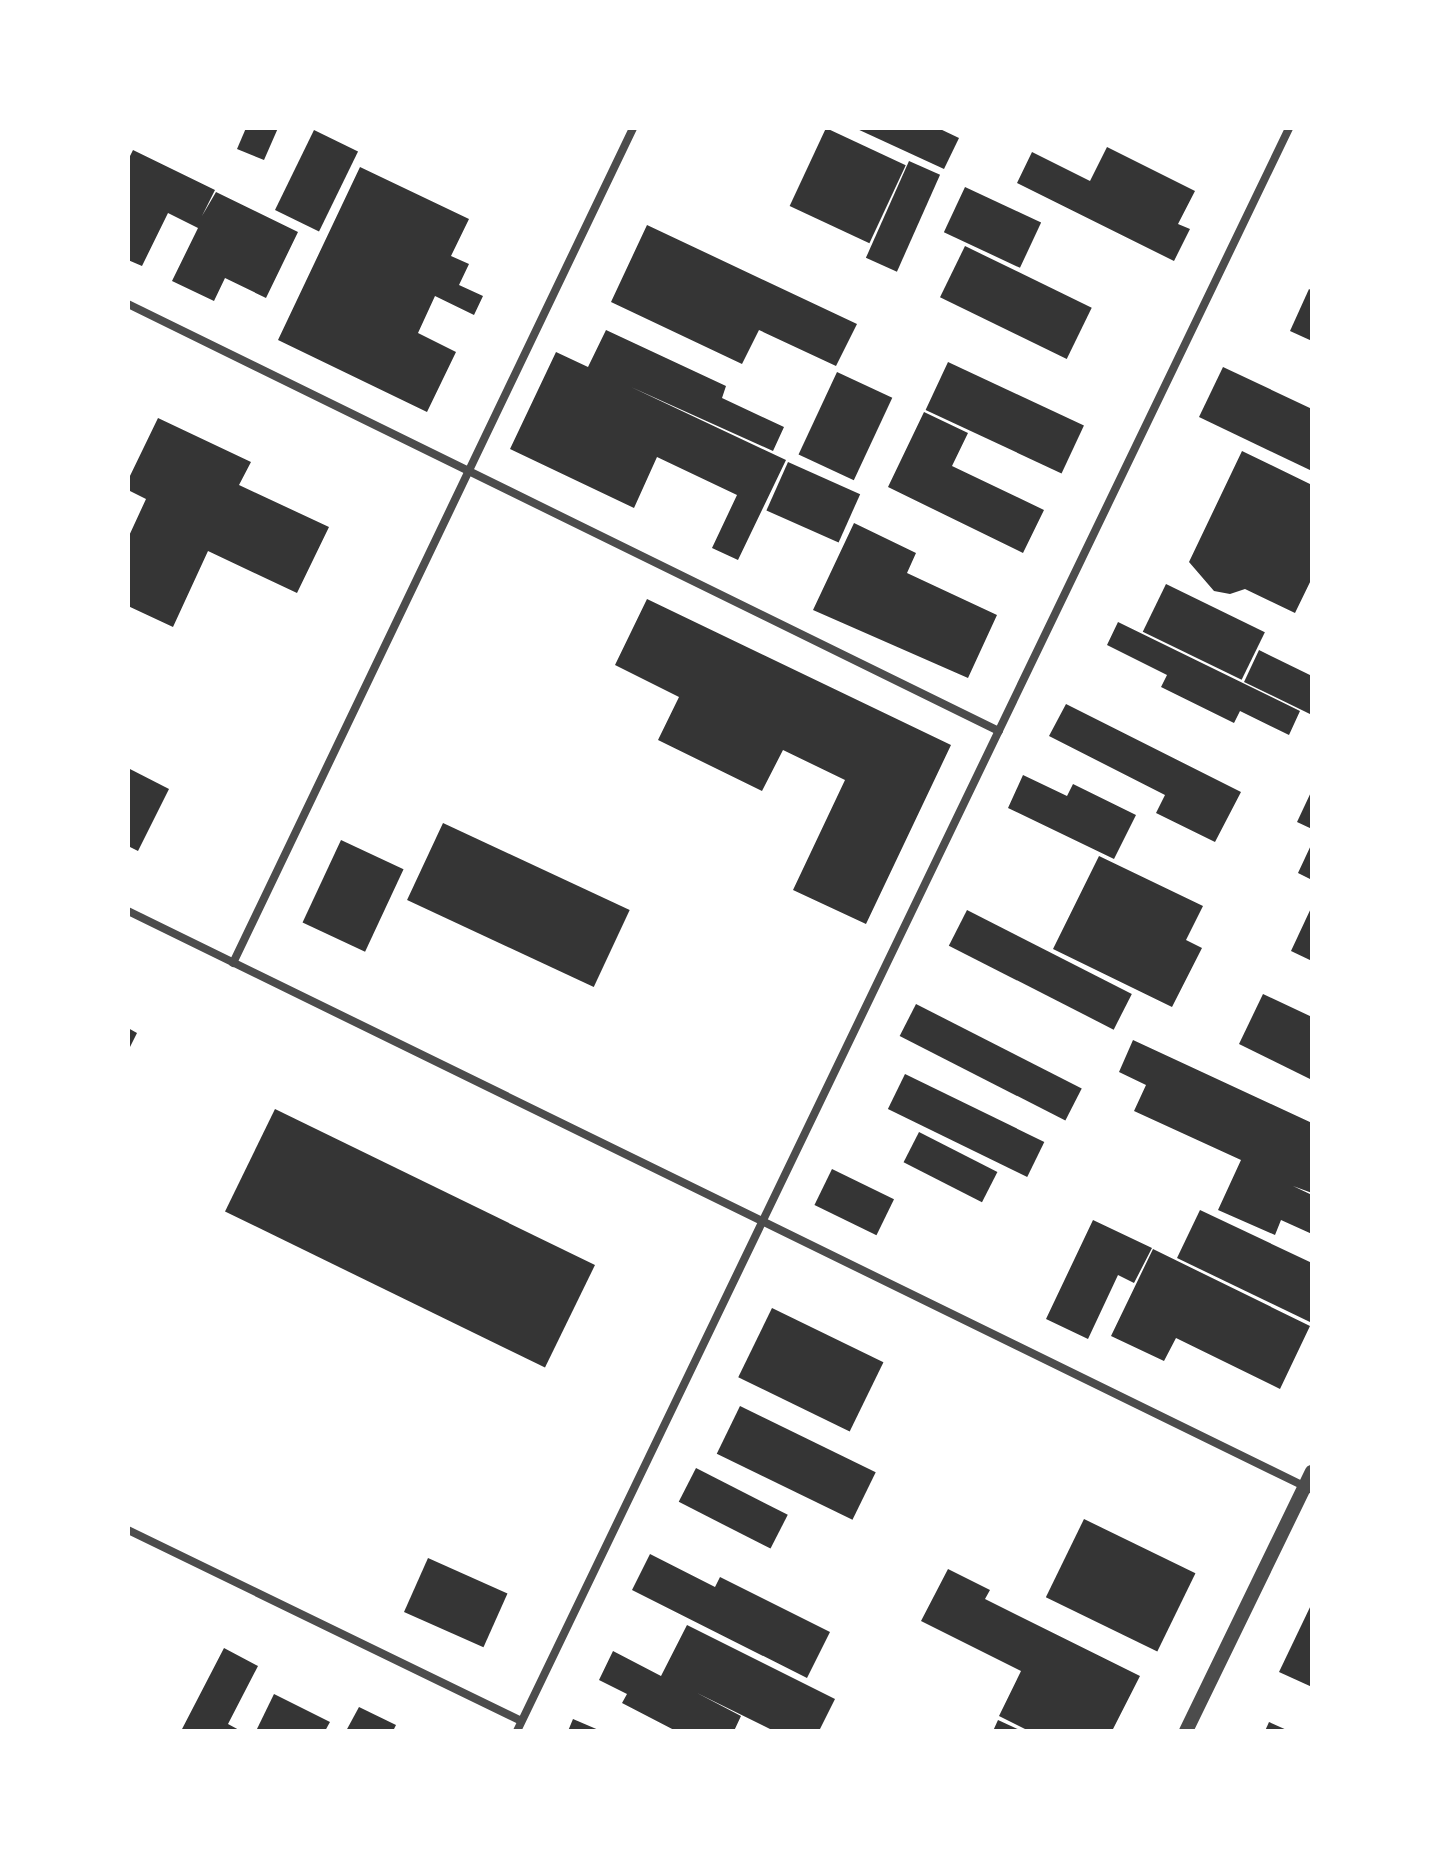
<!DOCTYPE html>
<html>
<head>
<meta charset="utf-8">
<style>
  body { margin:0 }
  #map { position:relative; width:1440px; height:1859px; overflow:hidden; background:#fff; font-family:Arial,sans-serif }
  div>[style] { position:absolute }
  .building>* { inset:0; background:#353535; transform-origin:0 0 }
  .minor>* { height:8px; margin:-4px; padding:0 4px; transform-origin:4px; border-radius:4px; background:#4c4c4c }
  .tertiary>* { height:14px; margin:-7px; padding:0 7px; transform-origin:7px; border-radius:7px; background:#4c4c4c }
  span { translate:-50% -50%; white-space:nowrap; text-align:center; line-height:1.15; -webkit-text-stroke:8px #fff; paint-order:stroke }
  .frame { position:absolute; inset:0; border:130px solid #fff; pointer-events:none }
</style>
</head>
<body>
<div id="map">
  <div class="building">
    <div style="clip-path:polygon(246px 128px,278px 128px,264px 160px,237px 149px)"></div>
    <div style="left:826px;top:128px;width:88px;height:86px;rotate:25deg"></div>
    <div style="clip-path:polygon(855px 128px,938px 128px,959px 138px,944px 169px)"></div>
    <div style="left:314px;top:130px;width:49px;height:89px;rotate:26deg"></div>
    <div style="clip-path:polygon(1107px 147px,1195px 191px,1178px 224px,1190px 229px,1174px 261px,1017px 183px,1032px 152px,1090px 181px)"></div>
    <div style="clip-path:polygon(133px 150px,215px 190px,202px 216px,216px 192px,298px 232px,266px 298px,225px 278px,214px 301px,172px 281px,198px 228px,168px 213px,142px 266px,128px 260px,128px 160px)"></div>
    <div style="left:909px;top:161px;width:34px;height:106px;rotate:24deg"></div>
    <div style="clip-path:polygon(360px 167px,469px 219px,451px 256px,469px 264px,459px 285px,483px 296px,474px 315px,435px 296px,418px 333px,456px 352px,427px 412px,278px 340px)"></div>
    <div style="left:965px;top:187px;width:84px;height:50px;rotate:25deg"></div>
    <div style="clip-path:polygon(647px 225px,857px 324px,836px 366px,759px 330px,742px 364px,611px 302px)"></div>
    <div style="left:965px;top:246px;width:141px;height:57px;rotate:26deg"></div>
    <div style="clip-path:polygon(1309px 289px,1312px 291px,1312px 341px,1290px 331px)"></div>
    <div style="clip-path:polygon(606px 330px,726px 386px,722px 398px,784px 427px,773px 451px,631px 387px,786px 460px,738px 560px,712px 548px,737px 495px,657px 457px,634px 508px,510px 449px,556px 352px,588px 367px)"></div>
    <div style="left:948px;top:362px;width:150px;height:53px;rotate:25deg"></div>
    <div style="clip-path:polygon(1223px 367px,1312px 409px,1312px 471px,1199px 417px)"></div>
    <div style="left:837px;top:372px;width:61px;height:91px;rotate:25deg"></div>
    <div style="clip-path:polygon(924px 412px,968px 433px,952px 466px,1044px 510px,1023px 553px,888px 487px)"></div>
    <div style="clip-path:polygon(158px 418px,251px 462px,239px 485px,329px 527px,297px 593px,208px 551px,173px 627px,128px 606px,128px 538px,146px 499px,128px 490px,128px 480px)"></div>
    <div style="clip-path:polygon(1242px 451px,1312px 485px,1312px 578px,1295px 613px,1245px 589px,1230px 594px,1214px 591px,1189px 562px)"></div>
    <div style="left:788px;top:462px;width:79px;height:53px;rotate:24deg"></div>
    <div style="clip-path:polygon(854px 523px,916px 553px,907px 573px,997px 615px,968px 678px,813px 610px)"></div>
    <div style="left:1166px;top:584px;width:110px;height:53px;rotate:26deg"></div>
    <div style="clip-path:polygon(647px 599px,951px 745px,866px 924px,793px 890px,845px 780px,783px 750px,762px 791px,658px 740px,679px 697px,615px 665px)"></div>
    <div style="clip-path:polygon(1118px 622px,1300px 711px,1289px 735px,1240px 711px,1234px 723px,1161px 687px,1167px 675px,1107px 645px)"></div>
    <div style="clip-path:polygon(1259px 650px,1312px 676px,1312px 715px,1244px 682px)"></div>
    <div style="clip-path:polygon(1066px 704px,1241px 792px,1215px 842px,1156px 813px,1165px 795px,1049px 736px)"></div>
    <div style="clip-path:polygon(128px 768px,169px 789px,138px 851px,128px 846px)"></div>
    <div style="clip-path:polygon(1023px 775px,1067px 796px,1073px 784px,1136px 815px,1114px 859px,1008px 808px)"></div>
    <div style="clip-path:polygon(1312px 790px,1312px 829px,1297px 822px)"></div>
    <div style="left:443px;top:823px;width:206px;height:85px;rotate:25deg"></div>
    <div style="left:341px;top:840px;width:69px;height:91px;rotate:25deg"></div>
    <div style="clip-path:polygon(1312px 843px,1312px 880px,1298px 873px)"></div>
    <div style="clip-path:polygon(1099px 856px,1203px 906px,1186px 940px,1202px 948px,1172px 1007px,1053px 949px)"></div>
    <div style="clip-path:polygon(1312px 906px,1312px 961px,1291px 951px)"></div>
    <div style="left:967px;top:910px;width:185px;height:40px;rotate:27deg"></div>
    <div style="clip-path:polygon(1263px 994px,1312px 1017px,1312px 1080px,1239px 1044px)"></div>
    <div style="left:916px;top:1004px;width:186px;height:36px;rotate:27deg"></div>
    <div style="clip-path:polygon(128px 1028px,137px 1033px,128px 1051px)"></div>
    <div style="clip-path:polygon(1133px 1040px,1312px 1123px,1312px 1193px,1293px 1186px,1312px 1195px,1312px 1234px,1281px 1220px,1275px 1235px,1218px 1210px,1241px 1160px,1134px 1111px,1146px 1085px,1119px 1072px)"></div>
    <div style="left:905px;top:1074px;width:155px;height:39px;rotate:26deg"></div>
    <div style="left:275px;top:1109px;width:356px;height:114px;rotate:26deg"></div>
    <div style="left:919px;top:1132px;width:88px;height:34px;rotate:27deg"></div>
    <div style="left:832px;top:1169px;width:69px;height:40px;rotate:26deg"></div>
    <div style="clip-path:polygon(1200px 1210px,1312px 1263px,1312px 1323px,1177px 1258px)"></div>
    <div style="clip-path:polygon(1093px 1220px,1152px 1248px,1134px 1283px,1118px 1275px,1088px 1339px,1046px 1319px)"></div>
    <div style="clip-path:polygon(1153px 1249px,1310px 1326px,1280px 1389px,1176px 1338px,1164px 1361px,1111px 1336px)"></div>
    <div style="left:772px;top:1308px;width:124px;height:77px;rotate:26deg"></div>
    <div style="left:740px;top:1406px;width:151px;height:53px;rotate:26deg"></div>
    <div style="left:696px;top:1468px;width:103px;height:38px;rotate:27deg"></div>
    <div style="left:1084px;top:1519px;width:124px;height:87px;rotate:26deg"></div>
    <div style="clip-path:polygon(650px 1554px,715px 1587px,720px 1577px,830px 1632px,807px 1678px,632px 1590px)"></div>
    <div style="left:428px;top:1558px;width:87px;height:59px;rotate:24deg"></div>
    <div style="clip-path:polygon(948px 1569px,990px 1590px,985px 1599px,1140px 1676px,1112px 1731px,1029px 1731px,999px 1716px,1021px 1671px,921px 1621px)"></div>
    <div style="clip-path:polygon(1312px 1603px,1312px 1687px,1279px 1672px)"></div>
    <div style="clip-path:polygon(687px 1625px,835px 1699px,819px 1731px,774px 1731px,697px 1693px,741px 1716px,734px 1731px,676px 1731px,622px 1703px,627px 1694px,599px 1680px,613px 1651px,661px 1676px)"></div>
    <div style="clip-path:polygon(224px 1648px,258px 1666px,228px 1724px,241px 1731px,181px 1731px)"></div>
    <div style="clip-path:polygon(274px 1694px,330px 1722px,325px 1731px,256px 1731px)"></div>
    <div style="clip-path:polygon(359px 1707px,396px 1725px,393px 1731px,346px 1731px)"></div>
    <div style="clip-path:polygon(573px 1719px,601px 1731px,568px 1731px)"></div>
    <div style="clip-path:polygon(998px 1720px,1022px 1731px,993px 1731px)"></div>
    <div style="clip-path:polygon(1269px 1722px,1289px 1731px,1265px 1731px)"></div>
  </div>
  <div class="minor">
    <div style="left:128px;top:304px;width:970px;rotate:26.12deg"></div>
    <div style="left:128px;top:911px;width:1318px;rotate:26.06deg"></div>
    <div style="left:233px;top:963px;width:926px;rotate:-64.4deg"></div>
    <div style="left:128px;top:1530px;width:437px;rotate:25.9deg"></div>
    <div style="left:517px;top:1731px;width:1779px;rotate:-64.28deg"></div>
  </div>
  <div class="tertiary">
    <div style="left:1186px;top:1731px;width:288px;rotate:-64.1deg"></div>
  </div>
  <div class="frame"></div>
</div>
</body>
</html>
